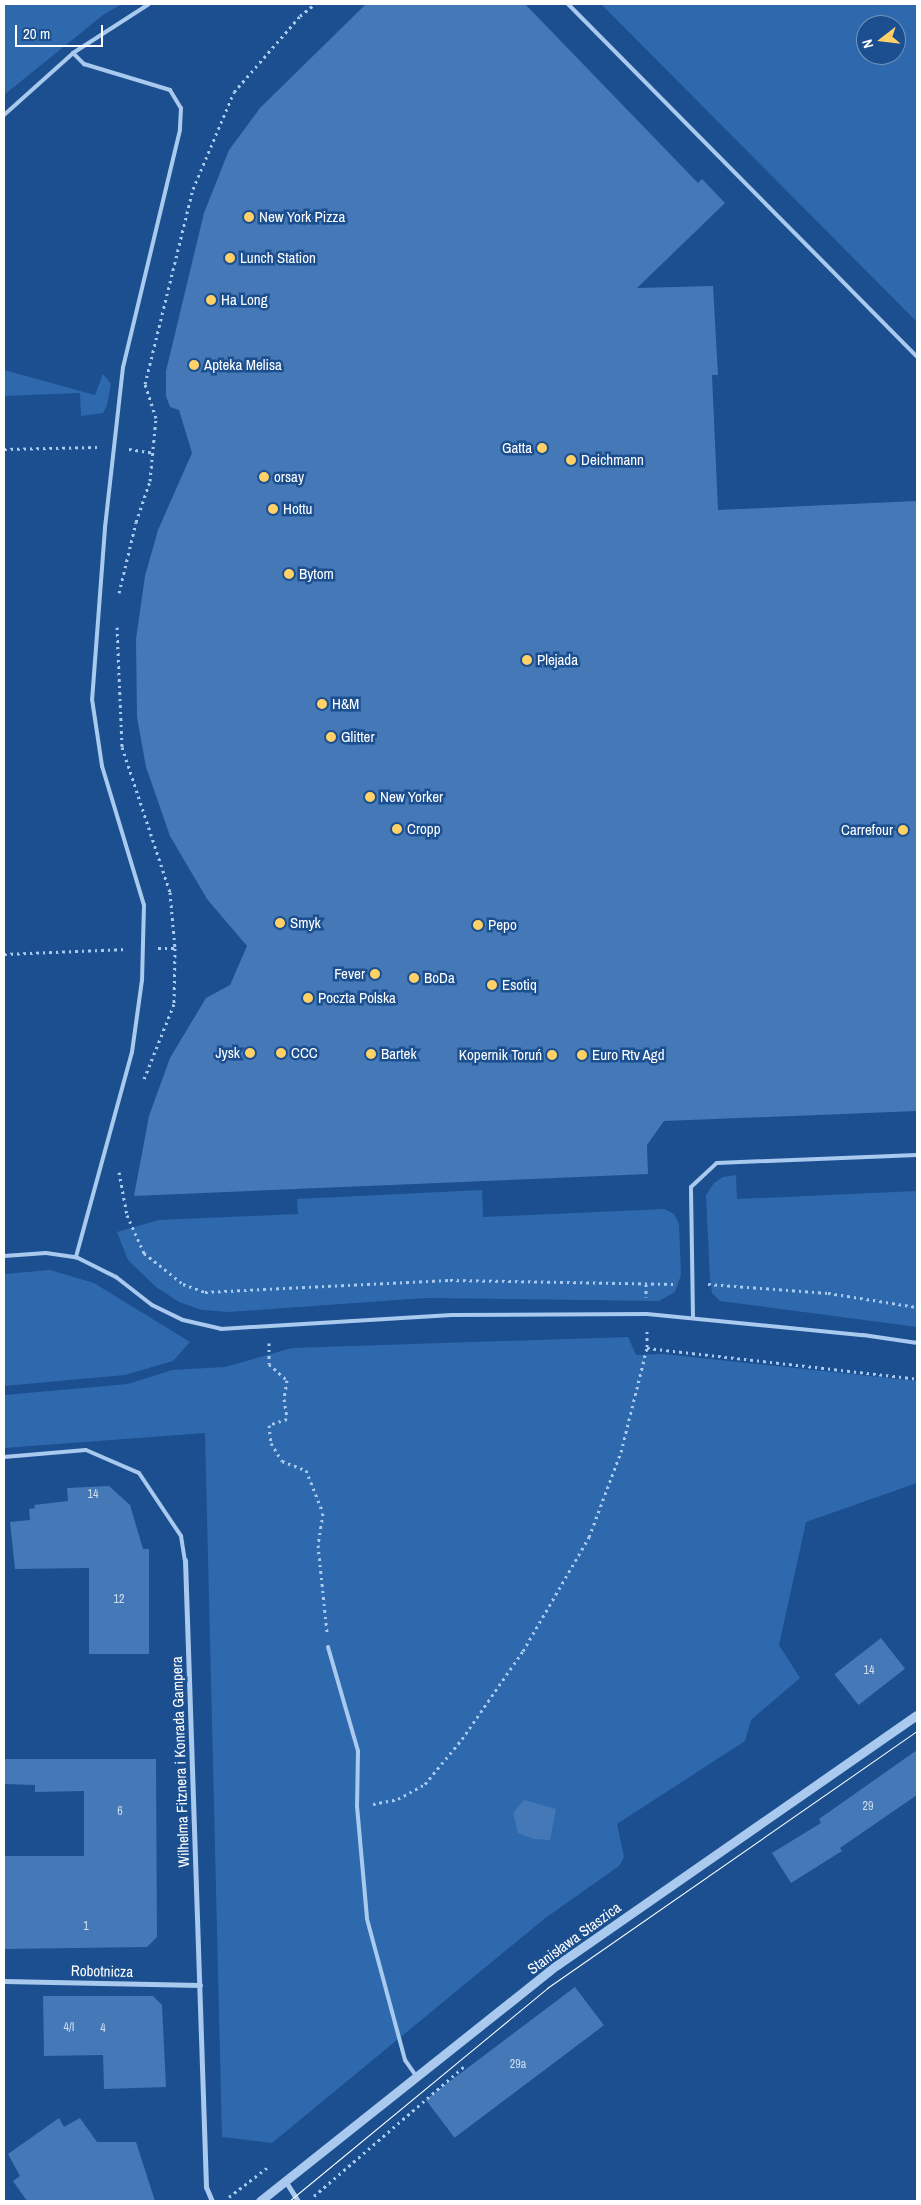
<!DOCTYPE html>
<html>
<head>
<meta charset="utf-8">
<style>
  body { margin:0 }
  #map { position:relative; width:921px; height:2205px; overflow:hidden; background:#1b4f8f; font-family:"Archivo Narrow",sans-serif }
  div>[style] { position:absolute }
  .green>* { inset:0; background:#2e69ad }
  .building>* { inset:0; background:#4478b7; transform-origin:0 0 }
  .path>* { height:3px; margin-top:-1.5px; transform-origin:0; background:repeating-linear-gradient(90deg,#a9c9ee 0 2.5px,transparent 0 6.5px) }
  .service>* { height:4px; margin:-2px; padding:0 2px; transform-origin:2px; border-radius:2px; background:#a9c9ee }
  .minor>* { height:5px; margin:-2.5px; padding:0 2.5px; transform-origin:2.5px; border-radius:2.5px; background:#a9c9ee }
  .tertiary>* { height:9px; margin:-4.5px; padding:0 4.5px; transform-origin:4.5px; border-radius:4.5px; background:#a9c9ee }
  .tram>* { height:1px; margin:-0.5px; padding:0 0.5px; transform-origin:0.5px; border-radius:0.5px; background:#fff }
  .dots>* { width:14px; height:14px; translate:-50% -50%; box-sizing:border-box; border:2px solid #1b4f8f; border-radius:50% }
  span { translate:-50% -50%; white-space:nowrap; text-align:center; line-height:1.15; -webkit-text-stroke:5px #1b4f8f; paint-order:stroke }
  .number-label { font-size:12px; color:#d0dded }
  .number-label span { -webkit-text-stroke-width:0 }
  .poi-label { font-size:15px; color:#fff }
  .left { translate:0 -50%; text-align:left }
  .right { translate:-100% -50%; text-align:right }
  .street-label { font-size:15px; color:#fff }
  .frame { position:absolute; inset:0; border:5px solid #fff; pointer-events:none }
  .north { position:absolute; left:856px; top:15px; width:50px; height:50px; box-sizing:border-box; background:#1b4f8f; border:1px solid #7695bc; border-radius:50%; rotate:254deg; font-size:14px; font-weight:700; line-height:20px; text-align:center; color:#fff }
  .north::after { content:''; display:block; margin:auto; width:18px; height:22px; background:#ffd166; clip-path:polygon(50% 0,100% 100%,50% 72%,0 100%) }
  .scale { position:absolute; left:15px; top:25px; width:88px; height:22px; box-sizing:border-box; border:2px solid #fff; border-top:0; padding-left:6px; font-size:15px; line-height:18px; white-space:nowrap; color:#fff; -webkit-text-stroke:4px #1b4f8f; paint-order:stroke }
</style>
</head>
<body>
<div id="map">
  <div class="green">
    <div style="clip-path:polygon(4px 4px,122px 4px,103px 15px,4px 95px)"></div>
    <div style="clip-path:polygon(evenodd,601px 4px,917px 4px,917px 322px,601px 4px,866px 25px,896px 25px,896px 55px,866px 55px,866px 25px)"></div>
    <div style="clip-path:polygon(4px 370px,95px 395px,103px 374px,111px 384px,107px 405px,103px 413px,81px 416px,80px 393px,4px 396px)"></div>
    <div style="clip-path:polygon(736px 1175px,737px 1199px,917px 1191px,917px 1327px,720px 1301px,712px 1293px,710px 1279px,706px 1195px,714px 1183px,723px 1177px)"></div>
    <div style="clip-path:polygon(482px 1190px,483px 1217px,664px 1209px,674px 1214px,679px 1224px,681px 1275px,675px 1292px,659px 1301px,425px 1298px,229px 1312px,202px 1310px,179px 1302px,156px 1287px,128px 1260px,117px 1232px,159px 1220px,298px 1214px,297px 1199px)"></div>
    <div style="clip-path:polygon(50px 1270px,94px 1283px,190px 1342px,173px 1361px,125px 1375px,4px 1386px,4px 1274px)"></div>
    <div style="clip-path:polygon(628px 1337px,636px 1355px,664px 1354px,917px 1381px,917px 1483px,806px 1522px,779px 1645px,800px 1678px,751px 1720px,745px 1741px,617px 1824px,624px 1857px,619px 1866px,544px 1919px,272px 2143px,222px 2137px,205px 1433px,4px 1448px,4px 1395px,128px 1384px,172px 1370px,225px 1367px,292px 1348px)"></div>
  </div>
  <div class="building">
    <div style="clip-path:polygon(366px 4px,525px 4px,698px 183px,702px 179px,725px 203px,637px 288px,713px 286px,718px 375px,712px 375px,718px 510px,917px 501px,917px 1111px,664px 1121px,647px 1145px,648px 1174px,134px 1196px,149px 1116px,170px 1058px,206px 998px,230px 985px,247px 946px,207px 899px,170px 836px,146px 767px,137px 717px,136px 639px,145px 576px,158px 530px,192px 453px,179px 410px,170px 407px,166px 396px,166px 371px,204px 213px,229px 150px,260px 108px)"></div>
    <div style="clip-path:polygon(109px 1486px,130px 1505px,143px 1549px,149px 1549px,149px 1654px,89px 1654px,89px 1568px,15px 1569px,10px 1522px,30px 1520px,29px 1509px,35px 1508px,34px 1505px,68px 1501px,67px 1488px)"></div>
    <div style="left:881px;top:1638px;width:39px;height:59px;rotate:52deg"></div>
    <div style="clip-path:polygon(917px 1750px,917px 1795px,840px 1848px,842px 1851px,791px 1883px,772px 1853px,821px 1823px,819px 1819px)"></div>
    <div style="clip-path:polygon(4px 1759px,156px 1759px,157px 1937px,147px 1947px,4px 1949px,4px 1856px,84px 1856px,84px 1791px,35px 1792px,35px 1785px,4px 1784px)"></div>
    <div style="clip-path:polygon(524px 1800px,556px 1809px,550px 1840px,534px 1839px,518px 1833px,513px 1813px)"></div>
    <div style="left:575px;top:1987px;width:48px;height:187px;rotate:53deg"></div>
    <div style="clip-path:polygon(43px 1996px,153px 1996px,162px 2005px,166px 2087px,104px 2089px,103px 2055px,44px 2056px)"></div>
    <div style="clip-path:polygon(59px 2118px,64px 2127px,80px 2118px,97px 2142px,136px 2142px,155px 2201px,27px 2201px,13px 2181px,20px 2176px,8px 2154px)"></div>
  </div>
  <div class="path">
    <div style="left:4px;top:449px;width:94px;rotate:-1.2deg"></div>
    <div style="left:129px;top:449px;width:24px;rotate:9deg"></div>
    <div style="left:119px;top:593px;width:73px;rotate:-76.5deg"></div>
    <div style="left:136px;top:522px;width:43px;rotate:-71.1deg"></div>
    <div style="left:150px;top:481px;width:63px;rotate:-84.6deg"></div>
    <div style="left:156px;top:418px;width:36px;rotate:-108deg"></div>
    <div style="left:145px;top:384px;width:201px;rotate:-76.2deg"></div>
    <div style="left:193px;top:189px;width:105px;rotate:-67.1deg"></div>
    <div style="left:234px;top:92px;width:101px;rotate:-49deg"></div>
    <div style="left:300px;top:16px;width:19px;rotate:-39deg"></div>
    <div style="left:117px;top:627px;width:120px;rotate:87.6deg"></div>
    <div style="left:122px;top:747px;width:153px;rotate:71.7deg"></div>
    <div style="left:170px;top:892px;width:56px;rotate:84.9deg"></div>
    <div style="left:175px;top:948px;width:56px;rotate:91deg"></div>
    <div style="left:174px;top:1004px;width:81px;rotate:111.8deg"></div>
    <div style="left:158px;top:948px;width:17px"></div>
    <div style="left:4px;top:954px;width:123px;rotate:-2.3deg"></div>
    <div style="left:119px;top:1172px;width:44px;rotate:79.5deg"></div>
    <div style="left:127px;top:1215px;width:42px;rotate:65.9deg"></div>
    <div style="left:144px;top:1253px;width:50px;rotate:38.5deg"></div>
    <div style="left:183px;top:1284px;width:23px;rotate:20deg"></div>
    <div style="left:205px;top:1292px;width:245px;rotate:-2.8deg"></div>
    <div style="left:450px;top:1280px;width:226px;rotate:1deg"></div>
    <div style="left:646px;top:1284px;width:13px;rotate:90deg"></div>
    <div style="left:708px;top:1284px;width:120px;rotate:4.3deg"></div>
    <div style="left:828px;top:1293px;width:90px;rotate:8.9deg"></div>
    <div style="left:647px;top:1331px;width:17px;rotate:90deg"></div>
    <div style="left:647px;top:1348px;width:272px;rotate:6.5deg"></div>
    <div style="left:269px;top:1343px;width:21px;rotate:90deg"></div>
    <div style="left:269px;top:1364px;width:24px;rotate:42deg"></div>
    <div style="left:287px;top:1380px;width:19px;rotate:99deg"></div>
    <div style="left:284px;top:1399px;width:20px;rotate:81deg"></div>
    <div style="left:287px;top:1419px;width:19px;rotate:162deg"></div>
    <div style="left:269px;top:1425px;width:18px;rotate:84deg"></div>
    <div style="left:271px;top:1443px;width:21px;rotate:59deg"></div>
    <div style="left:282px;top:1461px;width:26px;rotate:21deg"></div>
    <div style="left:306px;top:1470px;width:46px;rotate:68.4deg"></div>
    <div style="left:323px;top:1513px;width:32px;rotate:99deg"></div>
    <div style="left:318px;top:1545px;width:87px;rotate:84.1deg"></div>
    <div style="left:373px;top:1804px;width:25px;rotate:-11deg"></div>
    <div style="left:398px;top:1799px;width:31px;rotate:-29deg"></div>
    <div style="left:425px;top:1784px;width:58px;rotate:-50.6deg"></div>
    <div style="left:462px;top:1739px;width:107px;rotate:-55.3deg"></div>
    <div style="left:523px;top:1651px;width:132px;rotate:-59.9deg"></div>
    <div style="left:589px;top:1537px;width:91px;rotate:-69.4deg"></div>
    <div style="left:621px;top:1452px;width:107px;rotate:-76deg"></div>
    <div style="left:314px;top:2196px;width:201px;rotate:-40.8deg"></div>
    <div style="left:229px;top:2197px;width:49px;rotate:-37.6deg"></div>
  </div>
  <div class="service">
    <div style="left:568px;top:4px;width:496px;rotate:45.3deg"></div>
    <div style="left:73px;top:53px;width:16px;rotate:45deg"></div>
    <div style="left:84px;top:64px;width:90px;rotate:16.8deg"></div>
    <div style="left:170px;top:90px;width:21px;rotate:59deg"></div>
    <div style="left:181px;top:108px;width:22px;rotate:93deg"></div>
    <div style="left:180px;top:130px;width:244px;rotate:103.5deg"></div>
    <div style="left:123px;top:367px;width:162px;rotate:96.4deg"></div>
    <div style="left:105px;top:528px;width:171px;rotate:94.3deg"></div>
    <div style="left:92px;top:699px;width:68px;rotate:81.5deg"></div>
    <div style="left:102px;top:766px;width:145px;rotate:73.2deg"></div>
    <div style="left:144px;top:905px;width:75px;rotate:91.5deg"></div>
    <div style="left:142px;top:980px;width:73px;rotate:97.9deg"></div>
    <div style="left:132px;top:1052px;width:213px;rotate:105.3deg"></div>
    <div style="left:4px;top:115px;width:93px;rotate:-41.9deg"></div>
    <div style="left:73px;top:53px;width:90px;rotate:-32.8deg"></div>
    <div style="left:4px;top:1256px;width:42px;rotate:-4.1deg"></div>
    <div style="left:46px;top:1253px;width:30px;rotate:8deg"></div>
    <div style="left:76px;top:1257px;width:45px;rotate:26.6deg"></div>
    <div style="left:116px;top:1277px;width:46px;rotate:37.9deg"></div>
    <div style="left:152px;top:1305px;width:34px;rotate:26deg"></div>
    <div style="left:183px;top:1320px;width:39px;rotate:13deg"></div>
    <div style="left:221px;top:1329px;width:231px;rotate:-3.5deg"></div>
    <div style="left:452px;top:1315px;width:195px;rotate:-0.3deg"></div>
    <div style="left:647px;top:1314px;width:217px;rotate:5.6deg"></div>
    <div style="left:863px;top:1335px;width:55px;rotate:8.4deg"></div>
    <div style="left:693px;top:1317px;width:130px;rotate:-90.9deg"></div>
    <div style="left:691px;top:1187px;width:35px;rotate:-43deg"></div>
    <div style="left:717px;top:1163px;width:200px;rotate:-2.3deg"></div>
    <div style="left:4px;top:1457px;width:82px;rotate:-4.9deg"></div>
    <div style="left:86px;top:1450px;width:58px;rotate:23.5deg"></div>
    <div style="left:139px;top:1473px;width:76px;rotate:56.3deg"></div>
    <div style="left:181px;top:1536px;width:24px;rotate:81deg"></div>
    <div style="left:328px;top:1647px;width:108px;rotate:73.9deg"></div>
    <div style="left:358px;top:1751px;width:55px;rotate:91deg"></div>
    <div style="left:357px;top:1806px;width:113px;rotate:84.9deg"></div>
    <div style="left:367px;top:1919px;width:146px;rotate:74.9deg"></div>
    <div style="left:405px;top:2060px;width:19px;rotate:55deg"></div>
  </div>
  <div class="minor">
    <div style="left:185px;top:1560px;width:627px;rotate:88.08deg"></div>
    <div style="left:206px;top:2187px;width:15px;rotate:67deg"></div>
    <div style="left:4px;top:1981px;width:196px;rotate:1.2deg"></div>
    <div style="left:286px;top:2182px;width:22px;rotate:58deg"></div>
  </div>
  <div class="tertiary">
    <div style="left:260px;top:2201px;width:379px;rotate:-38.5deg"></div>
    <div style="left:557px;top:1965px;width:438px;rotate:-34.8deg"></div>
  </div>
  <div class="tram">
    <div style="left:289px;top:2201px;width:335px;rotate:-39.5deg"></div>
    <div style="left:547px;top:1988px;width:450px;rotate:-34.8deg"></div>
  </div>
  <div class="dots">
    <div style="left:249px;top:217px;background:#ffd166"></div>
    <div style="left:230px;top:258px;background:#ffd166"></div>
    <div style="left:211px;top:300px;background:#ffd166"></div>
    <div style="left:194px;top:365px;background:#ffd166"></div>
    <div style="left:542px;top:448px;background:#ffd166"></div>
    <div style="left:571px;top:460px;background:#ffd166"></div>
    <div style="left:264px;top:477px;background:#ffd166"></div>
    <div style="left:273px;top:509px;background:#ffd166"></div>
    <div style="left:289px;top:574px;background:#ffd166"></div>
    <div style="left:527px;top:660px;background:#ffd166"></div>
    <div style="left:322px;top:704px;background:#ffd166"></div>
    <div style="left:331px;top:737px;background:#ffd166"></div>
    <div style="left:370px;top:797px;background:#ffd166"></div>
    <div style="left:397px;top:829px;background:#ffd166"></div>
    <div style="left:903px;top:830px;background:#ffd166"></div>
    <div style="left:280px;top:923px;background:#ffd166"></div>
    <div style="left:478px;top:925px;background:#ffd166"></div>
    <div style="left:375px;top:974px;background:#ffd166"></div>
    <div style="left:414px;top:978px;background:#ffd166"></div>
    <div style="left:492px;top:985px;background:#ffd166"></div>
    <div style="left:308px;top:998px;background:#ffd166"></div>
    <div style="left:250px;top:1053px;background:#ffd166"></div>
    <div style="left:281px;top:1053px;background:#ffd166"></div>
    <div style="left:371px;top:1054px;background:#ffd166"></div>
    <div style="left:552px;top:1055px;background:#ffd166"></div>
    <div style="left:582px;top:1055px;background:#ffd166"></div>
  </div>
  <div class="number-label">
    <span style="left:93px;top:1495px">14</span>
    <span style="left:119px;top:1600px">12</span>
    <span style="left:869px;top:1671px">14</span>
    <span style="left:868px;top:1807px">29</span>
    <span style="left:120px;top:1812px">6</span>
    <span style="left:86px;top:1927px">1</span>
    <span style="left:69px;top:2028px">4/I</span>
    <span style="left:103px;top:2029px">4</span>
    <span style="left:518px;top:2065px">29a</span>
  </div>
  <div class="poi-label">
    <span class="left" style="left:259px;top:217px">New York Pizza</span>
    <span class="left" style="left:240px;top:258px">Lunch Station</span>
    <span class="left" style="left:221px;top:300px">Ha Long</span>
    <span class="left" style="left:204px;top:365px">Apteka Melisa</span>
    <span class="right" style="left:532px;top:448px">Gatta</span>
    <span class="left" style="left:581px;top:460px">Deichmann</span>
    <span class="left" style="left:274px;top:477px">orsay</span>
    <span class="left" style="left:283px;top:509px">Hottu</span>
    <span class="left" style="left:299px;top:574px">Bytom</span>
    <span class="left" style="left:537px;top:660px">Plejada</span>
    <span class="left" style="left:332px;top:704px">H&amp;M</span>
    <span class="left" style="left:341px;top:737px">Glitter</span>
    <span class="left" style="left:380px;top:797px">New Yorker</span>
    <span class="left" style="left:407px;top:829px">Cropp</span>
    <span class="right" style="left:893px;top:830px">Carrefour</span>
    <span class="left" style="left:290px;top:923px">Smyk</span>
    <span class="left" style="left:488px;top:925px">Pepo</span>
    <span class="right" style="left:365px;top:974px">Fever</span>
    <span class="left" style="left:424px;top:978px">BoDa</span>
    <span class="left" style="left:502px;top:985px">Esotiq</span>
    <span class="left" style="left:318px;top:998px">Poczta Polska</span>
    <span class="right" style="left:240px;top:1053px">Jysk</span>
    <span class="left" style="left:291px;top:1053px">CCC</span>
    <span class="left" style="left:381px;top:1054px">Bartek</span>
    <span class="right" style="left:542px;top:1055px">Kopernik Toruń</span>
    <span class="left" style="left:592px;top:1055px">Euro Rtv Agd</span>
  </div>
  <div class="street-label">
    <span style="left:180px;top:1762px;rotate:-92deg">Wilhelma Fitznera i Konrada Gampera</span>
    <span style="left:574px;top:1938px;rotate:-36deg">Stanisława Staszica</span>
    <span style="left:102px;top:1971px;rotate:1deg">Robotnicza</span>
  </div>
  <div class="frame"></div>
  <div class="north">N</div>
  <div class="scale">20 m</div>
</div>
</body>
</html>
